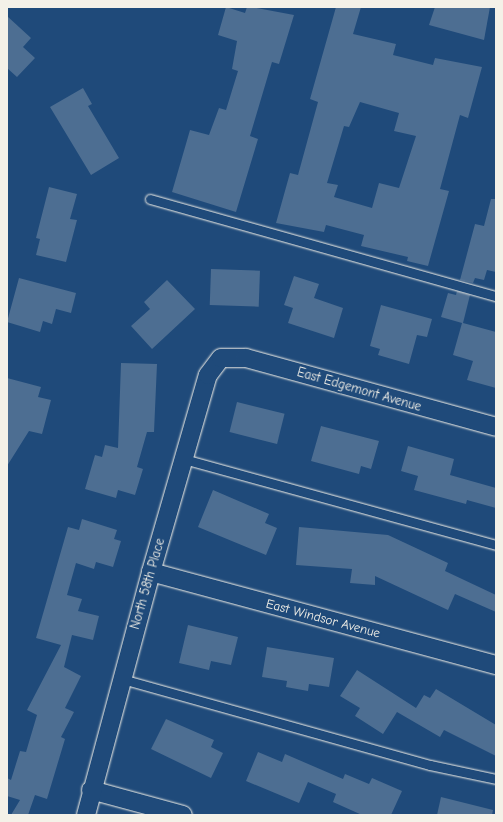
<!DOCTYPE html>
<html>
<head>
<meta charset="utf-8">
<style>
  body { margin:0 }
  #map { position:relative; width:503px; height:822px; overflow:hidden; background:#1f4a7a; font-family:"Comic Neue",sans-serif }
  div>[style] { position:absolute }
  .building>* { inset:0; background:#4d6e92; transform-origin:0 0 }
  .roads { filter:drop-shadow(0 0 1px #f4f1e8) drop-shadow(0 0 1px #f4f1e8) }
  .lane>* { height:9px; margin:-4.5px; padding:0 4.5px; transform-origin:4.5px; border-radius:4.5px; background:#1f4a7a }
  .street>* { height:18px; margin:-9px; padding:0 9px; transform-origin:9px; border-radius:9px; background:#1f4a7a }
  span { translate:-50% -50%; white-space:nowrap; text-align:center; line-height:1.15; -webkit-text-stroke:3.5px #1f4a7a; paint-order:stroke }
  .street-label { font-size:13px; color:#f4f1e8 }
  .frame { position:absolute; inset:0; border:8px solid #f4f1e8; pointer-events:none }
</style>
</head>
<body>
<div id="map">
  <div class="building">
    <div style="clip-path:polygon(226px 7px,245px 13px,247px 7px,252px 7px,294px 15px,279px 64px,272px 62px,250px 136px,258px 139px,236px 212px,172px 192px,190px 130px,209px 135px,219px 108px,226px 110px,238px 71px,232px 69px,237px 41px,218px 35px)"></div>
    <div style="clip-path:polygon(evenodd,336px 7px,361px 7px,353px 34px,396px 44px,393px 55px,433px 65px,435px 58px,482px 67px,468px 118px,460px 115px,440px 189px,449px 191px,428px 266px,407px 261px,408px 257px,361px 246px,364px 235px,326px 225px,324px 232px,276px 223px,290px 173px,298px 175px,318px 102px,310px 99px,336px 7px,360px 102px,399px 113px,394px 131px,416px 136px,399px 188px,379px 183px,372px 208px,334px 197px,338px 185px,327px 183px,344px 126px,349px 127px,360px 102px)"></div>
    <div style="clip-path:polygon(435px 7px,490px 7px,484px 40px,429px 25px)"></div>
    <div style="clip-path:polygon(7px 16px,31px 38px,23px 47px,35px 58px,17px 77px,7px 68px)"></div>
    <div style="clip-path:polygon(83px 88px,92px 104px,88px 106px,119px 158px,91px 175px,50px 107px)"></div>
    <div style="clip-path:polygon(49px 187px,77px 194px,70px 219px,77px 220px,66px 262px,36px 255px,40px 239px,36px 238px)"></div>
    <div style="clip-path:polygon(491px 199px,496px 199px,496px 272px,487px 270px,484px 280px,475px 278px,473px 283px,460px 280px,475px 224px,484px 226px)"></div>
    <div style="left:211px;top:269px;width:49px;height:36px;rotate:2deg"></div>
    <div style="clip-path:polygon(294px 276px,319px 284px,314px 298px,343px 308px,334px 338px,288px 323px,293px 308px,284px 305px)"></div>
    <div style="clip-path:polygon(19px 278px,76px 293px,71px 313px,56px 309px,52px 324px,43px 321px,40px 332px,7px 322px)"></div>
    <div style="clip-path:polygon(167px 280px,195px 309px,152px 349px,131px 326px,150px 309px,144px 302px)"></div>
    <div style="clip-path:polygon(457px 291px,470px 295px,463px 323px,496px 332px,496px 388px,467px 380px,473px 361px,453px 355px,462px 323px,441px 317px,448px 293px,456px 295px)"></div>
    <div style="clip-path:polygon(381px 305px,432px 319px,427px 337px,417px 335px,409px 364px,378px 355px,380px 349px,370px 346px)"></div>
    <div style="clip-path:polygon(121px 363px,157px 364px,154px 432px,147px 432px,137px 467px,143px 469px,135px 495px,118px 490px,116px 498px,85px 489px,95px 455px,102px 457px,105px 445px,118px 448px)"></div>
    <div style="clip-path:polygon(7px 378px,41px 387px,38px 397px,51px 400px,42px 434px,29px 431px,7px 466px)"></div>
    <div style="left:237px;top:402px;width:49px;height:31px;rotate:14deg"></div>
    <div style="clip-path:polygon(321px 426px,379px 441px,371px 469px,361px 466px,359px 474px,311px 461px)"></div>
    <div style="clip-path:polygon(408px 446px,454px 459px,450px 475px,496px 488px,496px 508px,467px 500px,466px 504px,414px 490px,418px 476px,401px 471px)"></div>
    <div style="clip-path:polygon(213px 490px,269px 514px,265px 523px,277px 528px,266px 555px,198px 527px)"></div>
    <div style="clip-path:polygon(82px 519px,117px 530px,114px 539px,121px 541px,113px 567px,96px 562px,94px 569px,76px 563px,67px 595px,82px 599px,78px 611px,99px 616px,93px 640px,72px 635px,64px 667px,81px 676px,65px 708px,74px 712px,61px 737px,65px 739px,47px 799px,35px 795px,28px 815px,11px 815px,20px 800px,7px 796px,7px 778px,11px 780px,20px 751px,26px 752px,37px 715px,27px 710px,61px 645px,36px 638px,68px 527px,79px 530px)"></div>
    <div style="clip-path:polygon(299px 527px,388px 535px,448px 563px,445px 571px,496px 595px,496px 612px,455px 594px,448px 610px,375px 576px,375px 585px,350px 583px,352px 569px,296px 565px)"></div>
    <div style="clip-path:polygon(188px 625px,238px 637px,231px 665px,211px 661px,209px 670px,179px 663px)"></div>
    <div style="clip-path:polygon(267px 647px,334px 658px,329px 687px,309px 684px,308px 691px,286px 687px,287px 681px,262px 677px)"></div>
    <div style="clip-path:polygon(357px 670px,416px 708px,424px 695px,430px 698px,436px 689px,496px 725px,496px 756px,444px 730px,440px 737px,397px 712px,383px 734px,355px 716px,360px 708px,340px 696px)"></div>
    <div style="clip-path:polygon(166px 719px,214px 740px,211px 747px,223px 753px,211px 778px,151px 749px)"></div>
    <div style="clip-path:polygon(258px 752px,282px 762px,285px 754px,343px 779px,345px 774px,369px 784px,372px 778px,402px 791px,391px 815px,362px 815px,333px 802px,336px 794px,308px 782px,299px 803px,246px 781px)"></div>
    <div style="clip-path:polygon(441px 797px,493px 810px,492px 815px,437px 815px)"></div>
  </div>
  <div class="roads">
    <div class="lane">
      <div style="left:150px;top:199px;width:359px;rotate:15.7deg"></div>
      <div style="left:184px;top:459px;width:324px;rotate:15.4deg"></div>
      <div style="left:122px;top:679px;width:320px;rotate:15.6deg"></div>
      <div style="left:430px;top:765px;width:67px;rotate:12deg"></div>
    </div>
    <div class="street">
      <div style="left:151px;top:572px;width:357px;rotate:15.1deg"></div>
      <div style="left:91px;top:790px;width:95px;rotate:15.2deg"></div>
      <div style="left:86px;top:815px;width:252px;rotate:-75deg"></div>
      <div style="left:151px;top:572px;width:205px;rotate:-73.9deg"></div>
      <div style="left:208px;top:375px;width:21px;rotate:-53deg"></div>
      <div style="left:221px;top:358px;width:25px"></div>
      <div style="left:246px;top:358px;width:259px;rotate:15.4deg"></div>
    </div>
  </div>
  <div class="street-label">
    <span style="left:359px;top:390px;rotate:16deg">East Edgemont Avenue</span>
    <span style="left:148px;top:584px;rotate:-74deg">North 58th Place</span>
    <span style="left:323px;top:619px;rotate:15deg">East Windsor Avenue</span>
  </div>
  <div class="frame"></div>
</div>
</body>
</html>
